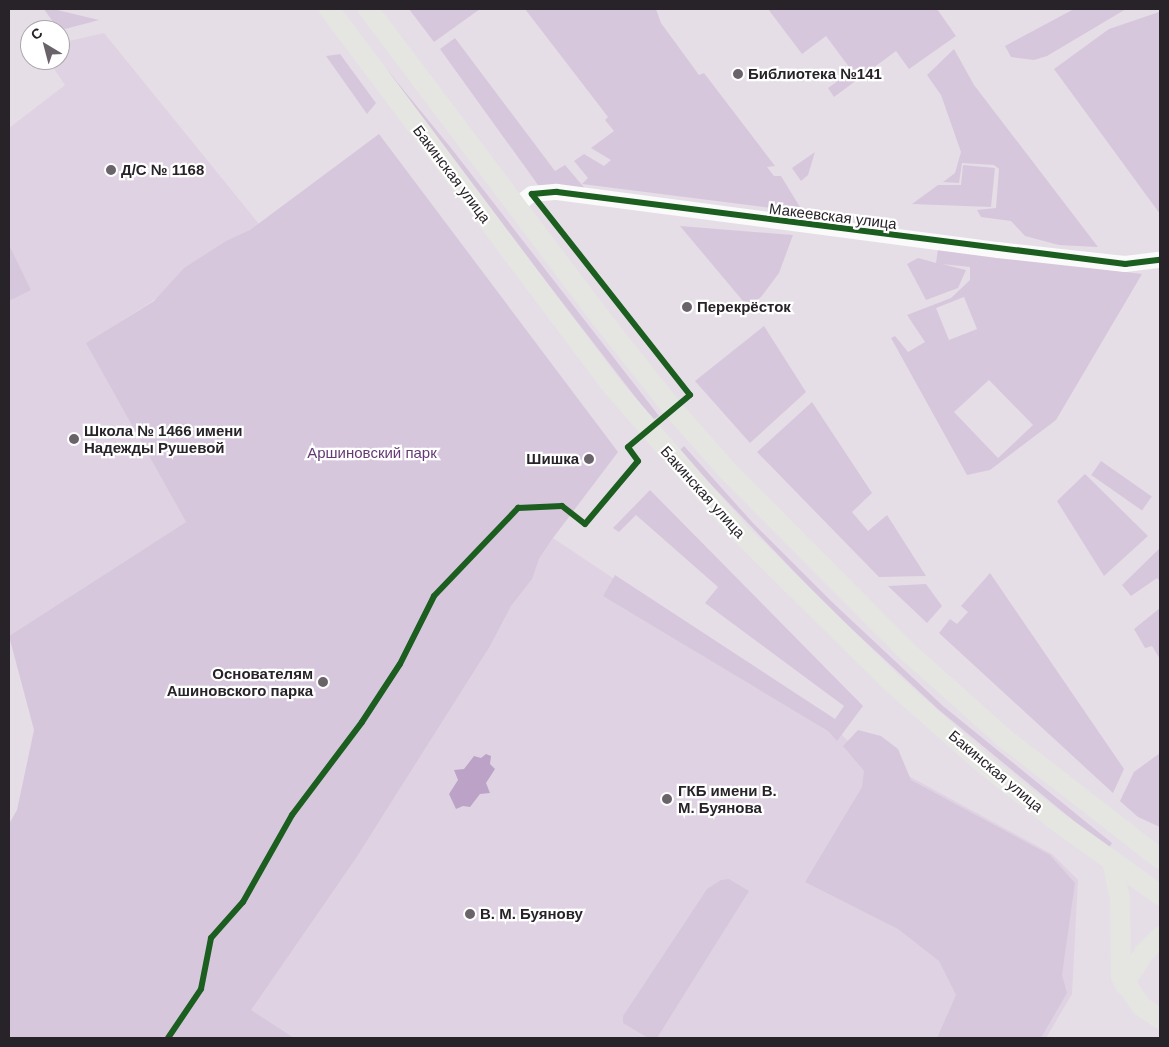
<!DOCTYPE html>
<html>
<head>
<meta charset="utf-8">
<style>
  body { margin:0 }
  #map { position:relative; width:1169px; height:1047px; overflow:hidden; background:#e5dee6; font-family:Helvetica,sans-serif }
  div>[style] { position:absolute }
  .built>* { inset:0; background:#dfd3e3 }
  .green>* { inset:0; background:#d7c7dc; transform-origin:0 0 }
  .water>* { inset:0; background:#bca2c6 }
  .minor>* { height:16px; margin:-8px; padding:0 8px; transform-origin:8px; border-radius:8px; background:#fbfafb }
  .major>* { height:20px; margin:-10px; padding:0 10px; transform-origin:10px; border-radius:10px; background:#e5e6e2 }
  .cycleway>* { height:6px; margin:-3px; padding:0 3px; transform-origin:3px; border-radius:3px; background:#1b5e20 }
  .dots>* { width:14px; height:14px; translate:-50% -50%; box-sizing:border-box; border:2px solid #fff; border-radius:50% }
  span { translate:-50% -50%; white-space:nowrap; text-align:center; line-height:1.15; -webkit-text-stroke:4.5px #fff; paint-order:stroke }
  .poi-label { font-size:15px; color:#272328; font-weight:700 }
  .left { translate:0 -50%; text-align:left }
  .right { translate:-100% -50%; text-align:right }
  .street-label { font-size:15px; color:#272328 }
  .park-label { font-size:15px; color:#653975 }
  .frame { position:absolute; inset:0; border:10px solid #272328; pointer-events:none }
  .north { position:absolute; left:20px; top:20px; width:50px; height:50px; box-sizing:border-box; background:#fff; border:1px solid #a9a7a9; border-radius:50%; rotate:323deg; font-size:14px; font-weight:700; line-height:20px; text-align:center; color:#272328 }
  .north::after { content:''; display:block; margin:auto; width:18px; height:22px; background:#6a646a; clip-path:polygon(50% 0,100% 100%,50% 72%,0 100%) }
</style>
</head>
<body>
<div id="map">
  <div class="built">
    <div style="clip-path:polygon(104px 33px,259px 224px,171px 289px,87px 343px,186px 522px,9px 636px,9px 128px,65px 85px,48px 60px,60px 60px,60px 43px)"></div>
    <div style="clip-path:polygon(553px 538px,830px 723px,852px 745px,1052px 854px,1078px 880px,1072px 994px,1046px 1038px,227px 1038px)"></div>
  </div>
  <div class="green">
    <div style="clip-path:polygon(44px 9px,53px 9px,99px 20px,65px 29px,55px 25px)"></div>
    <div style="clip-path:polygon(409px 9px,480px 9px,434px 42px)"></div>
    <div style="clip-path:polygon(525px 9px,656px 9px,661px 23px,699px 75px,704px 73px,775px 166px,767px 167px,774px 176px,781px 176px,803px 212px,582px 184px,588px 178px,574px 161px,584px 154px,604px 166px,611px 160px,591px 148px,614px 131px,605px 120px,608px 117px)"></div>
    <div style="clip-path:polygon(768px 9px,937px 9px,956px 36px,909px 69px,896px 51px,834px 97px,828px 88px,852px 71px,826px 36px,802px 54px)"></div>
    <div style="clip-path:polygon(1074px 9px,1126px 9px,1047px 56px,1034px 60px,1011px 57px,1005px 46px)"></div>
    <div style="clip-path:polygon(1159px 12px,1160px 14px,1160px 214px,1054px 69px,1109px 29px)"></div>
    <div style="clip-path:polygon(455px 38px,555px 171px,565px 165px,588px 192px,538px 185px,440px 49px)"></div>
    <div style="clip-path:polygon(954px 49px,974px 85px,1098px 247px,1059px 245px,1025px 236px,1011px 221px,981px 217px,977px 210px,996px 208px,999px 169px,994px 165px,962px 163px,959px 183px,943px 182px,955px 173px,961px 152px,941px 95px,927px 75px)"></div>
    <div style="clip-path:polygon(340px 54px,376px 103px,367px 114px,326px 56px)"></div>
    <div style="clip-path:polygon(384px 66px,451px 148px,659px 416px,653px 420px,446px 152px)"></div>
    <div style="clip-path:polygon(379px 134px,618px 452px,553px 538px,539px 559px,532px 579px,511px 606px,490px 646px,356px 858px,251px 1010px,294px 1038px,9px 1038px,9px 824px,17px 810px,34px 730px,9px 636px,186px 522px,86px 343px,154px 301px,184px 268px,226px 241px,250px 230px)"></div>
    <div style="clip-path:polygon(815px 152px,808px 175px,801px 181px,792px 168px)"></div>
    <div style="clip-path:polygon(963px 165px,995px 168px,991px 207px,912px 204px,938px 185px,961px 185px)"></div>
    <div style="clip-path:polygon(680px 226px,793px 235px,779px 273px,761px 297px,748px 307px)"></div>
    <div style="clip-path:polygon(9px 245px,31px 290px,9px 301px)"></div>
    <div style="clip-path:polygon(evenodd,938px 249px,1142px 274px,1056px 420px,990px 470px,967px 475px,891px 338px,895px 336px,908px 352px,925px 342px,907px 315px,951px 298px,970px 280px,970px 267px,942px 264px,966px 270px,958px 288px,926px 300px,907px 264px,918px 258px,936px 263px,938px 249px,964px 297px,977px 329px,949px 340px,936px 308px,964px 297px,938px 249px,989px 380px,1033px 425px,998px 458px,954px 412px,989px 380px)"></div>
    <div style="clip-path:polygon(764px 326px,806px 392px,750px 443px,695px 381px)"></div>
    <div style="clip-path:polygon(812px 402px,872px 493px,852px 512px,868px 531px,887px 515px,926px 576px,879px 577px,757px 452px)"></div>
    <div style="clip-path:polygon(684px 446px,753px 523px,832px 602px,943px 706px,1112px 843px,1108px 849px,939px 710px,828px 607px,679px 451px)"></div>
    <div style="left:1101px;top:461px;width:62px;height:17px;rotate:35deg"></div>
    <div style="clip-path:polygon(1085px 474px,1148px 536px,1104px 576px,1057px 501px)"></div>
    <div style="clip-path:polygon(650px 490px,863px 706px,837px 741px,828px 731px,603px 596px,615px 575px,835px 719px,844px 706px,705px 603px,718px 587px,636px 515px,619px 532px,613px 528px)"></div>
    <div style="clip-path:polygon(1160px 548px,1160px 581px,1157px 578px,1131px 596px,1122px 585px)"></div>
    <div style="clip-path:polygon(990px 573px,1124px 769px,1113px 793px,939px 633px,950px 619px,957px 624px,968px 612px,961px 606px)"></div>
    <div style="clip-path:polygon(926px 584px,942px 606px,927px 623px,888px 586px)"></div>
    <div style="clip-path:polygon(1160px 608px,1160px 659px,1152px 646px,1145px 648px,1134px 629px)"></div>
    <div style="clip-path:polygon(858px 730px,881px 736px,898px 749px,911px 780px,1050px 855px,1075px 883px,1062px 975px,1067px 993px,1041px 1038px,937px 1038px,956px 995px,939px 961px,898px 929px,805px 882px,862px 787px,864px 771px,843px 746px)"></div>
    <div style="clip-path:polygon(1160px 753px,1160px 827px,1138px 817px,1120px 801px,1134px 772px)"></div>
    <div style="clip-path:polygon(729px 879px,749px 891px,657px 1038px,648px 1038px,623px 1023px,623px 1016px,707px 889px,721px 880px)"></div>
  </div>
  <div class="water">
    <div style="clip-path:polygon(486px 754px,491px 756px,490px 764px,495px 769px,486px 783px,490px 793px,480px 794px,470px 807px,463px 806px,456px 809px,449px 794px,458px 780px,454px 770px,464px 769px,474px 756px,481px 758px)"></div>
  </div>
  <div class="minor">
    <div style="left:516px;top:206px;width:20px;rotate:-37deg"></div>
    <div style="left:532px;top:194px;width:25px;rotate:-5deg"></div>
    <div style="left:557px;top:192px;width:445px;rotate:7.5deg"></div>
    <div style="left:998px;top:250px;width:128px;rotate:6.3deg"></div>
    <div style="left:1125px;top:264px;width:35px;rotate:-7deg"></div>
  </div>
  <div class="major">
    <div style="left:329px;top:9px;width:471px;rotate:53.1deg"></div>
    <div style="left:612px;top:386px;width:192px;rotate:49deg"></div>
    <div style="left:738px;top:531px;width:218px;rotate:44.6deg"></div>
    <div style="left:893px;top:684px;width:123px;rotate:41.4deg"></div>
    <div style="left:985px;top:765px;width:84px;rotate:38.2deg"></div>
    <div style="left:1051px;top:817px;width:134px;rotate:35.6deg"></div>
    <div style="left:368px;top:9px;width:386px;rotate:53deg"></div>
    <div style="left:600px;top:317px;width:117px;rotate:51.6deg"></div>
    <div style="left:673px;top:409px;width:81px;rotate:48.5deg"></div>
    <div style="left:727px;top:470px;width:260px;rotate:45.2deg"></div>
    <div style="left:910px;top:654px;width:125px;rotate:41.7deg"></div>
    <div style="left:1003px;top:737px;width:199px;rotate:37.8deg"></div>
    <div style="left:1112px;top:861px;width:38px;rotate:78deg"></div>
    <div style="left:1120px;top:898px;width:79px;rotate:89.3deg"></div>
    <div style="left:1121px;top:977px;width:35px;rotate:55deg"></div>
    <div style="left:1141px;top:1006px;width:23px;rotate:34deg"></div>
    <div style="left:1124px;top:984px;width:37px;rotate:-57deg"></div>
    <div style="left:1144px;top:953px;width:23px;rotate:-45deg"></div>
  </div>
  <div class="cycleway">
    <div style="left:532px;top:194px;width:25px;rotate:-5deg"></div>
    <div style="left:557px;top:192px;width:573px;rotate:7.22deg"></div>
    <div style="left:1125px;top:264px;width:35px;rotate:-7deg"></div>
    <div style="left:168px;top:1038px;width:59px;rotate:-56deg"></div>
    <div style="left:201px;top:989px;width:52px;rotate:-78.9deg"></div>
    <div style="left:211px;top:938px;width:48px;rotate:-48.4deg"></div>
    <div style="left:243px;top:902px;width:100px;rotate:-60.6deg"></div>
    <div style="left:292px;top:815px;width:116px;rotate:-53deg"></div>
    <div style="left:362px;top:722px;width:69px;rotate:-56.8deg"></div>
    <div style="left:400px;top:664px;width:76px;rotate:-63.4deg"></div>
    <div style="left:434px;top:596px;width:122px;rotate:-46.3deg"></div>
    <div style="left:518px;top:508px;width:44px;rotate:-2.6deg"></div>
    <div style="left:562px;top:506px;width:29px;rotate:38deg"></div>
    <div style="left:585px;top:524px;width:82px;rotate:-49.9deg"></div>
    <div style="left:638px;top:461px;width:17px;rotate:-126deg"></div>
    <div style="left:628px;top:447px;width:81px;rotate:-40deg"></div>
    <div style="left:690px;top:395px;width:256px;rotate:-128.2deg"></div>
  </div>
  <div class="dots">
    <div style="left:738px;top:74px;background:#6a646a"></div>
    <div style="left:111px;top:170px;background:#6a646a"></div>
    <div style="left:687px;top:307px;background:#6a646a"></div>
    <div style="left:74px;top:439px;background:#6a646a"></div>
    <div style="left:589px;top:459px;background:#6a646a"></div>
    <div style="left:323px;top:682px;background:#6a646a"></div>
    <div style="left:667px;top:799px;background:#6a646a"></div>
    <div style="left:470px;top:914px;background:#6a646a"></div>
  </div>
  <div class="poi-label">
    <span class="left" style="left:748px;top:74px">Библиотека №141</span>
    <span class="left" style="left:121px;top:170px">Д/C № 1168</span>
    <span class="left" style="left:697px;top:307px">Перекрёсток</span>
    <span class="left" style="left:84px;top:439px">Школа № 1466 имени<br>Надежды Рушевой</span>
    <span class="right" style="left:579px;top:459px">Шишка</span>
    <span class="right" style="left:313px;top:682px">Основателям<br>Ашиновского парка</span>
    <span class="left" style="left:678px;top:799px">ГКБ имени В.<br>М. Буянова</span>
    <span class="left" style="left:480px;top:914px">В. М. Буянову</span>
  </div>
  <div class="street-label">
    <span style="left:452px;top:174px;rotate:53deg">Бакинская улица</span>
    <span style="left:833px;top:216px;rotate:7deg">Макеевская улица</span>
    <span style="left:703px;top:492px;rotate:48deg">Бакинская улица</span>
    <span style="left:996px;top:771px;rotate:40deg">Бакинская улица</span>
  </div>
  <div class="park-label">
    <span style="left:372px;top:453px">Аршиновский парк</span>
  </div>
  <div class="frame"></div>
  <div class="north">С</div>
</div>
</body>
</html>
